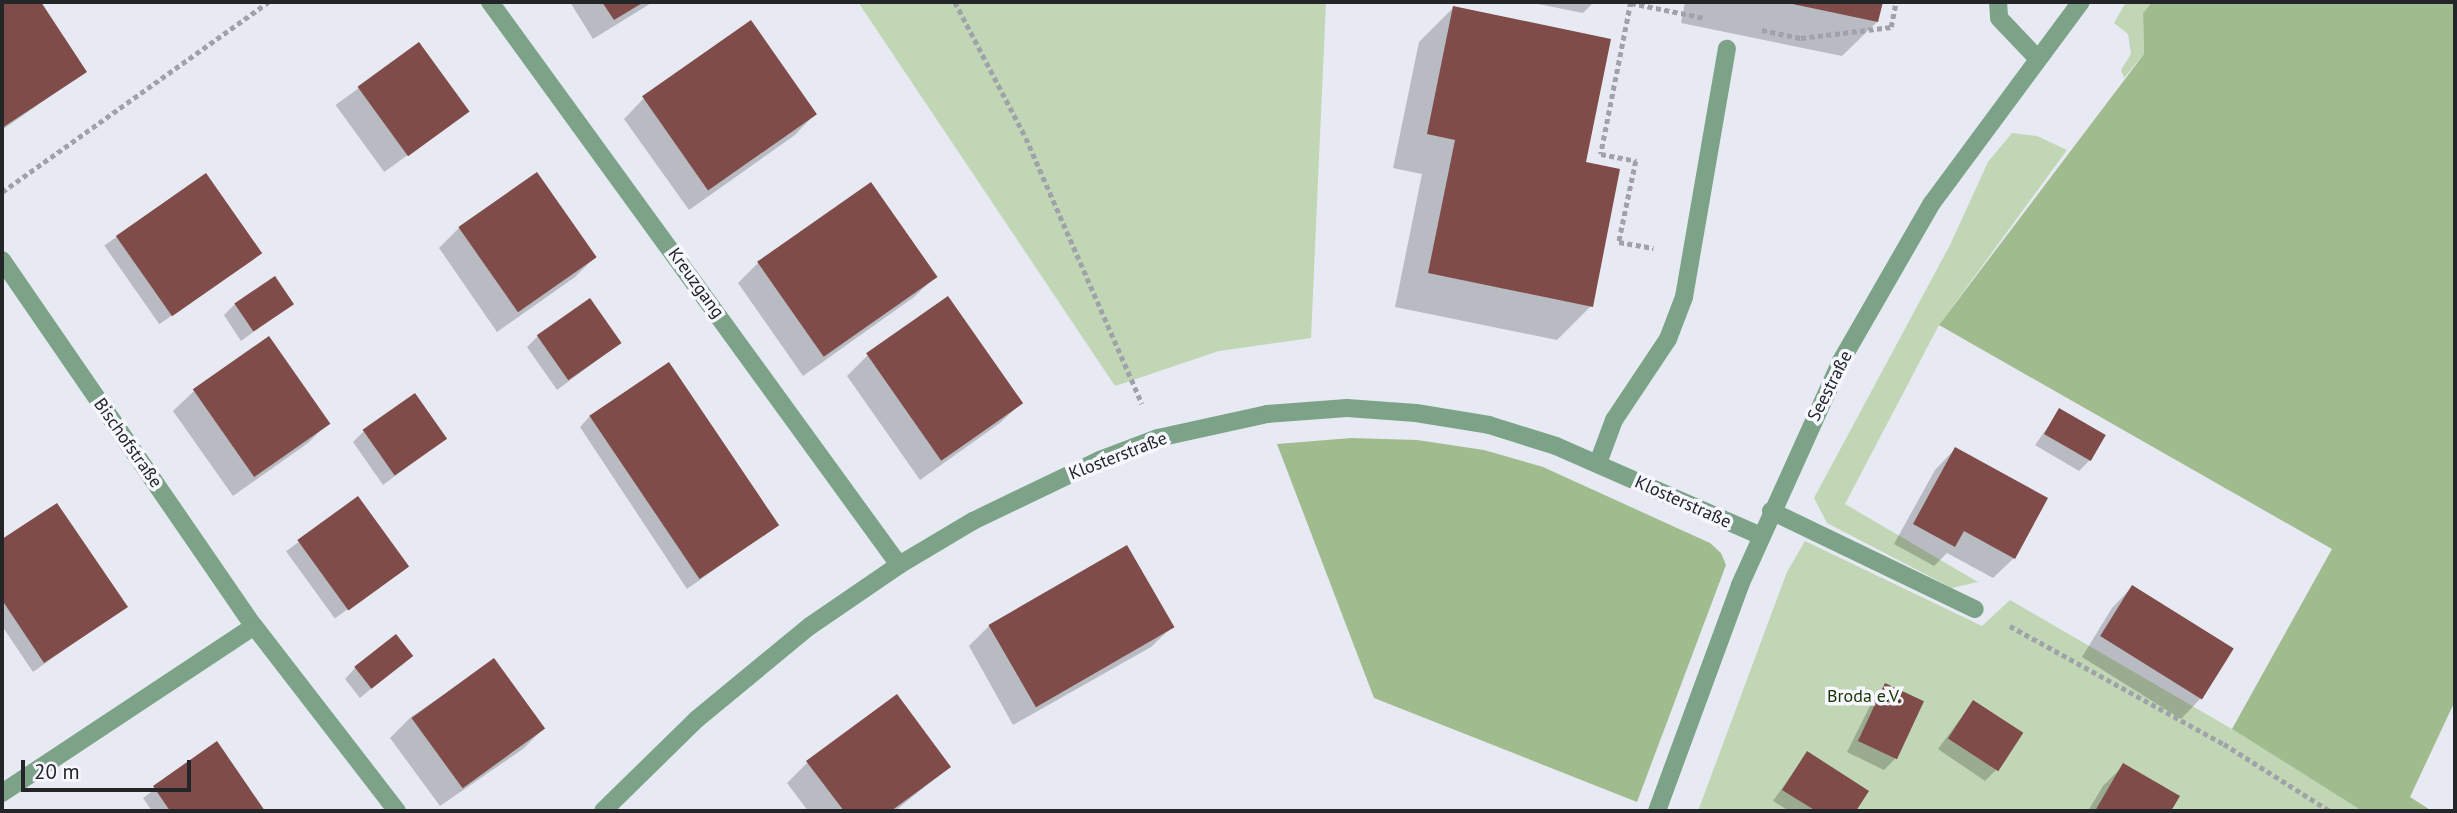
<!DOCTYPE html>
<html>
<head>
<meta charset="utf-8">
<style>
  body { margin:0 }
  #map { position:relative; width:2457px; height:813px; overflow:hidden; background:#e8eaf3; font-family:"PT Sans",sans-serif }
  div>[style] { position:absolute }
  .green>* { inset:0; background:#c1d6b4 }
  .forest>* { inset:0; background:#a0bc8e }
  .shadow>* { inset:0; background:#0003; transform-origin:0 0 }
  .building>* { inset:0; background:#7f4c49; transform-origin:0 0 }
  .path>* { height:4.5px; margin-top:-2.25px; transform-origin:0; background:repeating-linear-gradient(90deg,#a0a2a9 0 5px,transparent 0 8.5px) }
  .minor>* { height:18px; margin:-9px; padding:0 9px; transform-origin:9px; border-radius:9px; background:#7ca387 }
  span { translate:-50% -50%; white-space:nowrap; text-align:center; line-height:1.15; -webkit-text-stroke:7px #f6f7ff; paint-order:stroke }
  .street-label { font-size:18px; color:#242528 }
  .park-label { font-size:18px; color:#193201 }
  .frame { position:absolute; inset:0; border:4px solid #242528; pointer-events:none }
  .scale { position:absolute; left:21px; top:760px; width:170px; height:32px; box-sizing:border-box; border:4px solid #242528; border-top:0; padding-left:9px; font-size:21px; line-height:24px; white-space:nowrap; color:#242528; -webkit-text-stroke:5px #f6f7ff; paint-order:stroke }
</style>
</head>
<body>
<div id="map">
  <div class="green">
    <div style="clip-path:polygon(858px 2px,1326px 2px,1311px 338px,1219px 351px,1115px 386px)"></div>
    <div style="clip-path:polygon(2126px 2px,2152px 2px,2143px 13px,2144px 54px,2124px 78px,2121px 70px,2131px 54px,2128px 34px,2114px 23px)"></div>
    <div style="clip-path:polygon(2012px 133px,2037px 136px,2067px 150px,1939px 325px,1845px 504px,1978px 582px,1952px 588px,1827px 523px,1814px 498px,1950px 245px,1988px 162px)"></div>
    <div style="clip-path:polygon(1805px 541px,1982px 626px,2010px 600px,2232px 729px,2362px 811px,1698px 811px,1787px 572px)"></div>
  </div>
  <div class="forest">
    <div style="clip-path:polygon(2152px 2px,2455px 2px,2455px 701px,2410px 797px,2432px 811px,2362px 811px,2232px 729px,2332px 549px,1939px 325px,2144px 54px,2143px 13px)"></div>
    <div style="clip-path:polygon(1351px 438px,1417px 440px,1484px 450px,1543px 467px,1710px 543px,1721px 553px,1726px 565px,1637px 802px,1374px 698px,1277px 444px)"></div>
  </div>
  <div class="shadow">
    <div style="clip-path:polygon(2px 2px,38px 2px,85px 72px,2px 130px)"></div>
    <div style="clip-path:polygon(570px 2px,653px 2px,593px 39px)"></div>
    <div style="clip-path:polygon(1528px 2px,1594px 2px,1583px 13px)"></div>
    <div style="clip-path:polygon(1685px 2px,1881px 2px,1877px 22px,1842px 56px,1681px 23px)"></div>
    <div style="clip-path:polygon(1453px 8px,1584px 163px,1591px 306px,1557px 340px,1395px 307px,1422px 174px,1393px 168px,1419px 42px)"></div>
    <div style="left:418px;top:45px;width:83px;height:102px;rotate:54deg"></div>
    <div style="clip-path:polygon(644px 98px,815px 114px,795px 135px,689px 210px,624px 119px)"></div>
    <div style="left:205px;top:175px;width:96px;height:123px;rotate:55deg"></div>
    <div style="clip-path:polygon(459px 228px,595px 257px,575px 277px,497px 332px,439px 248px)"></div>
    <div style="clip-path:polygon(758px 263px,935px 277px,914px 297px,803px 376px,738px 283px)"></div>
    <div style="clip-path:polygon(947px 299px,1021px 403px,1000px 423px,920px 480px,847px 376px,867px 356px)"></div>
    <div style="clip-path:polygon(235px 304px,291px 304px,241px 341px,224px 315px)"></div>
    <div style="clip-path:polygon(538px 336px,620px 343px,557px 390px,527px 347px)"></div>
    <div style="clip-path:polygon(194px 391px,328px 423px,308px 443px,233px 496px,173px 411px)"></div>
    <div style="clip-path:polygon(2060px 410px,2090px 460px,2079px 471px,2035px 445px)"></div>
    <div style="clip-path:polygon(590px 416px,776px 526px,687px 589px,580px 427px)"></div>
    <div style="clip-path:polygon(364px 431px,445px 439px,383px 485px,353px 442px)"></div>
    <div style="clip-path:polygon(1955px 449px,2014px 558px,1993px 578px,1947px 553px,1934px 566px,1894px 544px,1935px 470px)"></div>
    <div style="left:358px;top:499px;width:83px;height:89px;rotate:54deg"></div>
    <div style="clip-path:polygon(57px 505px,126px 606px,33px 672px,2px 626px,2px 542px)"></div>
    <div style="clip-path:polygon(2132px 587px,2232px 649px,2201px 698px,2181px 719px,2082px 657px,2112px 608px)"></div>
    <div style="clip-path:polygon(989px 626px,1172px 627px,1151px 647px,1013px 725px,969px 646px)"></div>
    <div style="clip-path:polygon(410px 656px,360px 698px,345px 679px,355px 668px)"></div>
    <div style="clip-path:polygon(494px 661px,543px 729px,523px 749px,440px 806px,390px 738px,411px 717px)"></div>
    <div style="clip-path:polygon(1886px 685px,1895px 759px,1884px 770px,1847px 752px,1875px 696px)"></div>
    <div style="clip-path:polygon(1973px 702px,1996px 770px,1985px 781px,1938px 749px)"></div>
    <div style="clip-path:polygon(216px 744px,263px 811px,152px 811px,143px 798px)"></div>
    <div style="clip-path:polygon(1807px 753px,1866px 792px,1854px 811px,1789px 811px,1773px 801px)"></div>
    <div style="clip-path:polygon(807px 763px,949px 767px,895px 811px,808px 811px,787px 783px)"></div>
    <div style="clip-path:polygon(2124px 765px,2178px 797px,2169px 811px,2088px 811px,2103px 786px)"></div>
  </div>
  <div class="building">
    <div style="clip-path:polygon(2px 2px,41px 2px,87px 72px,2px 128px)"></div>
    <div style="clip-path:polygon(602px 2px,644px 2px,614px 20px)"></div>
    <div style="clip-path:polygon(1783px 2px,1883px 2px,1878px 22px)"></div>
    <div style="clip-path:polygon(1453px 6px,1611px 39px,1586px 162px,1620px 169px,1593px 307px,1428px 273px,1455px 140px,1427px 134px)"></div>
    <div style="left:751px;top:20px;width:115px;height:133px;rotate:55deg"></div>
    <div style="left:419px;top:42px;width:86px;height:76px;rotate:54deg"></div>
    <div style="left:537px;top:172px;width:104px;height:96px;rotate:55deg"></div>
    <div style="left:206px;top:173px;width:98px;height:110px;rotate:55deg"></div>
    <div style="left:871px;top:182px;width:116px;height:139px;rotate:55deg"></div>
    <div style="left:275px;top:276px;width:34px;height:49px;rotate:56deg"></div>
    <div style="left:948px;top:296px;width:131px;height:100px;rotate:55deg"></div>
    <div style="left:590px;top:298px;width:55px;height:65px;rotate:55deg"></div>
    <div style="left:269px;top:336px;width:107px;height:93px;rotate:55deg"></div>
    <div style="left:669px;top:362px;width:197px;height:96px;rotate:56deg"></div>
    <div style="left:415px;top:393px;width:56px;height:64px;rotate:55deg"></div>
    <div style="left:2059px;top:408px;width:54px;height:30px;rotate:30deg"></div>
    <div style="clip-path:polygon(1955px 447px,2048px 498px,2015px 559px,1964px 531px,1955px 547px,1913px 524px)"></div>
    <div style="left:358px;top:496px;width:87px;height:75px;rotate:54deg"></div>
    <div style="clip-path:polygon(57px 503px,128px 607px,44px 663px,2px 600px,2px 539px)"></div>
    <div style="left:1127px;top:545px;width:95px;height:160px;rotate:60deg"></div>
    <div style="left:2132px;top:585px;width:120px;height:60px;rotate:32deg"></div>
    <div style="left:396px;top:634px;width:28px;height:53px;rotate:52deg"></div>
    <div style="left:494px;top:658px;width:87px;height:102px;rotate:54deg"></div>
    <div style="left:1885px;top:683px;width:43px;height:64px;rotate:25deg"></div>
    <div style="clip-path:polygon(897px 694px,951px 767px,891px 811px,844px 811px,806px 761px)"></div>
    <div style="left:1973px;top:700px;width:60px;height:46px;rotate:33deg"></div>
    <div style="clip-path:polygon(217px 741px,265px 811px,170px 811px,153px 786px)"></div>
    <div style="clip-path:polygon(1807px 751px,1869px 791px,1856px 811px,1816px 811px,1782px 790px)"></div>
    <div style="clip-path:polygon(2123px 763px,2180px 796px,2171px 811px,2095px 811px)"></div>
  </div>
  <div class="path">
    <div style="left:955px;top:2px;width:153px;rotate:62.4deg"></div>
    <div style="left:1026px;top:138px;width:290px;rotate:66.4deg"></div>
    <div style="left:1631px;top:2px;width:155px;rotate:101.2deg"></div>
    <div style="left:1601px;top:154px;width:36px;rotate:11deg"></div>
    <div style="left:1636px;top:161px;width:83px;rotate:101.9deg"></div>
    <div style="left:1619px;top:242px;width:35px;rotate:10deg"></div>
    <div style="left:1631px;top:3px;width:76px;rotate:11.5deg"></div>
    <div style="left:1762px;top:30px;width:40px;rotate:12deg"></div>
    <div style="left:1801px;top:38px;width:91px;rotate:-7deg"></div>
    <div style="left:1891px;top:27px;width:25px;rotate:-79deg"></div>
    <div style="left:2px;top:192px;width:327px;rotate:-35.5deg"></div>
    <div style="left:2010px;top:626px;width:244px;rotate:28.9deg"></div>
    <div style="left:2224px;top:744px;width:125px;rotate:32.3deg"></div>
  </div>
  <div class="minor">
    <div style="left:490px;top:2px;width:696px;rotate:54deg"></div>
    <div style="left:1998px;top:2px;width:16px;rotate:86deg"></div>
    <div style="left:1999px;top:18px;width:54px;rotate:46.5deg"></div>
    <div style="left:2px;top:260px;width:444px;rotate:55.5deg"></div>
    <div style="left:254px;top:626px;width:234px;rotate:52.3deg"></div>
    <div style="left:1598px;top:463px;width:46px;rotate:-69.6deg"></div>
    <div style="left:1614px;top:420px;width:97px;rotate:-56.3deg"></div>
    <div style="left:1668px;top:339px;width:45px;rotate:-69.1deg"></div>
    <div style="left:1684px;top:297px;width:252px;rotate:-80.2deg"></div>
    <div style="left:1771px;top:511px;width:226px;rotate:25.7deg"></div>
    <div style="left:2px;top:793px;width:302px;rotate:-33.5deg"></div>
    <div style="left:603px;top:811px;width:132px;rotate:-44.4deg"></div>
    <div style="left:697px;top:719px;width:146px;rotate:-39.5deg"></div>
    <div style="left:810px;top:626px;width:108px;rotate:-34.4deg"></div>
    <div style="left:899px;top:565px;width:86px;rotate:-30.7deg"></div>
    <div style="left:973px;top:521px;width:141px;rotate:-25.7deg"></div>
    <div style="left:1100px;top:460px;width:62px;rotate:-20.8deg"></div>
    <div style="left:1158px;top:438px;width:112px;rotate:-12.4deg"></div>
    <div style="left:1267px;top:414px;width:80px;rotate:-4.3deg"></div>
    <div style="left:1347px;top:408px;width:69px;rotate:4.1deg"></div>
    <div style="left:1416px;top:413px;width:74px;rotate:9.3deg"></div>
    <div style="left:1489px;top:425px;width:70px;rotate:17.4deg"></div>
    <div style="left:1556px;top:446px;width:224px;rotate:23.7deg"></div>
    <div style="left:1657px;top:811px;width:241px;rotate:-69.8deg"></div>
    <div style="left:1740px;top:585px;width:246px;rotate:-65.7deg"></div>
    <div style="left:1841px;top:361px;width:182px;rotate:-60.1deg"></div>
    <div style="left:1932px;top:203px;width:250px;rotate:-53.5deg"></div>
  </div>
  <div class="street-label">
    <span style="left:696px;top:283px;rotate:54deg">Kreuzgang</span>
    <span style="left:1830px;top:386px;rotate:-63deg">Seestraße</span>
    <span style="left:128px;top:443px;rotate:55deg">Bischofstraße</span>
    <span style="left:1118px;top:456px;rotate:-21deg">Klosterstraße</span>
    <span style="left:1683px;top:502px;rotate:24deg">Klosterstraße</span>
  </div>
  <div class="park-label">
    <span style="left:1864px;top:696px">Broda e.V.</span>
  </div>
  <div class="frame"></div>
  <div class="scale">20 m</div>
</div>
</body>
</html>
